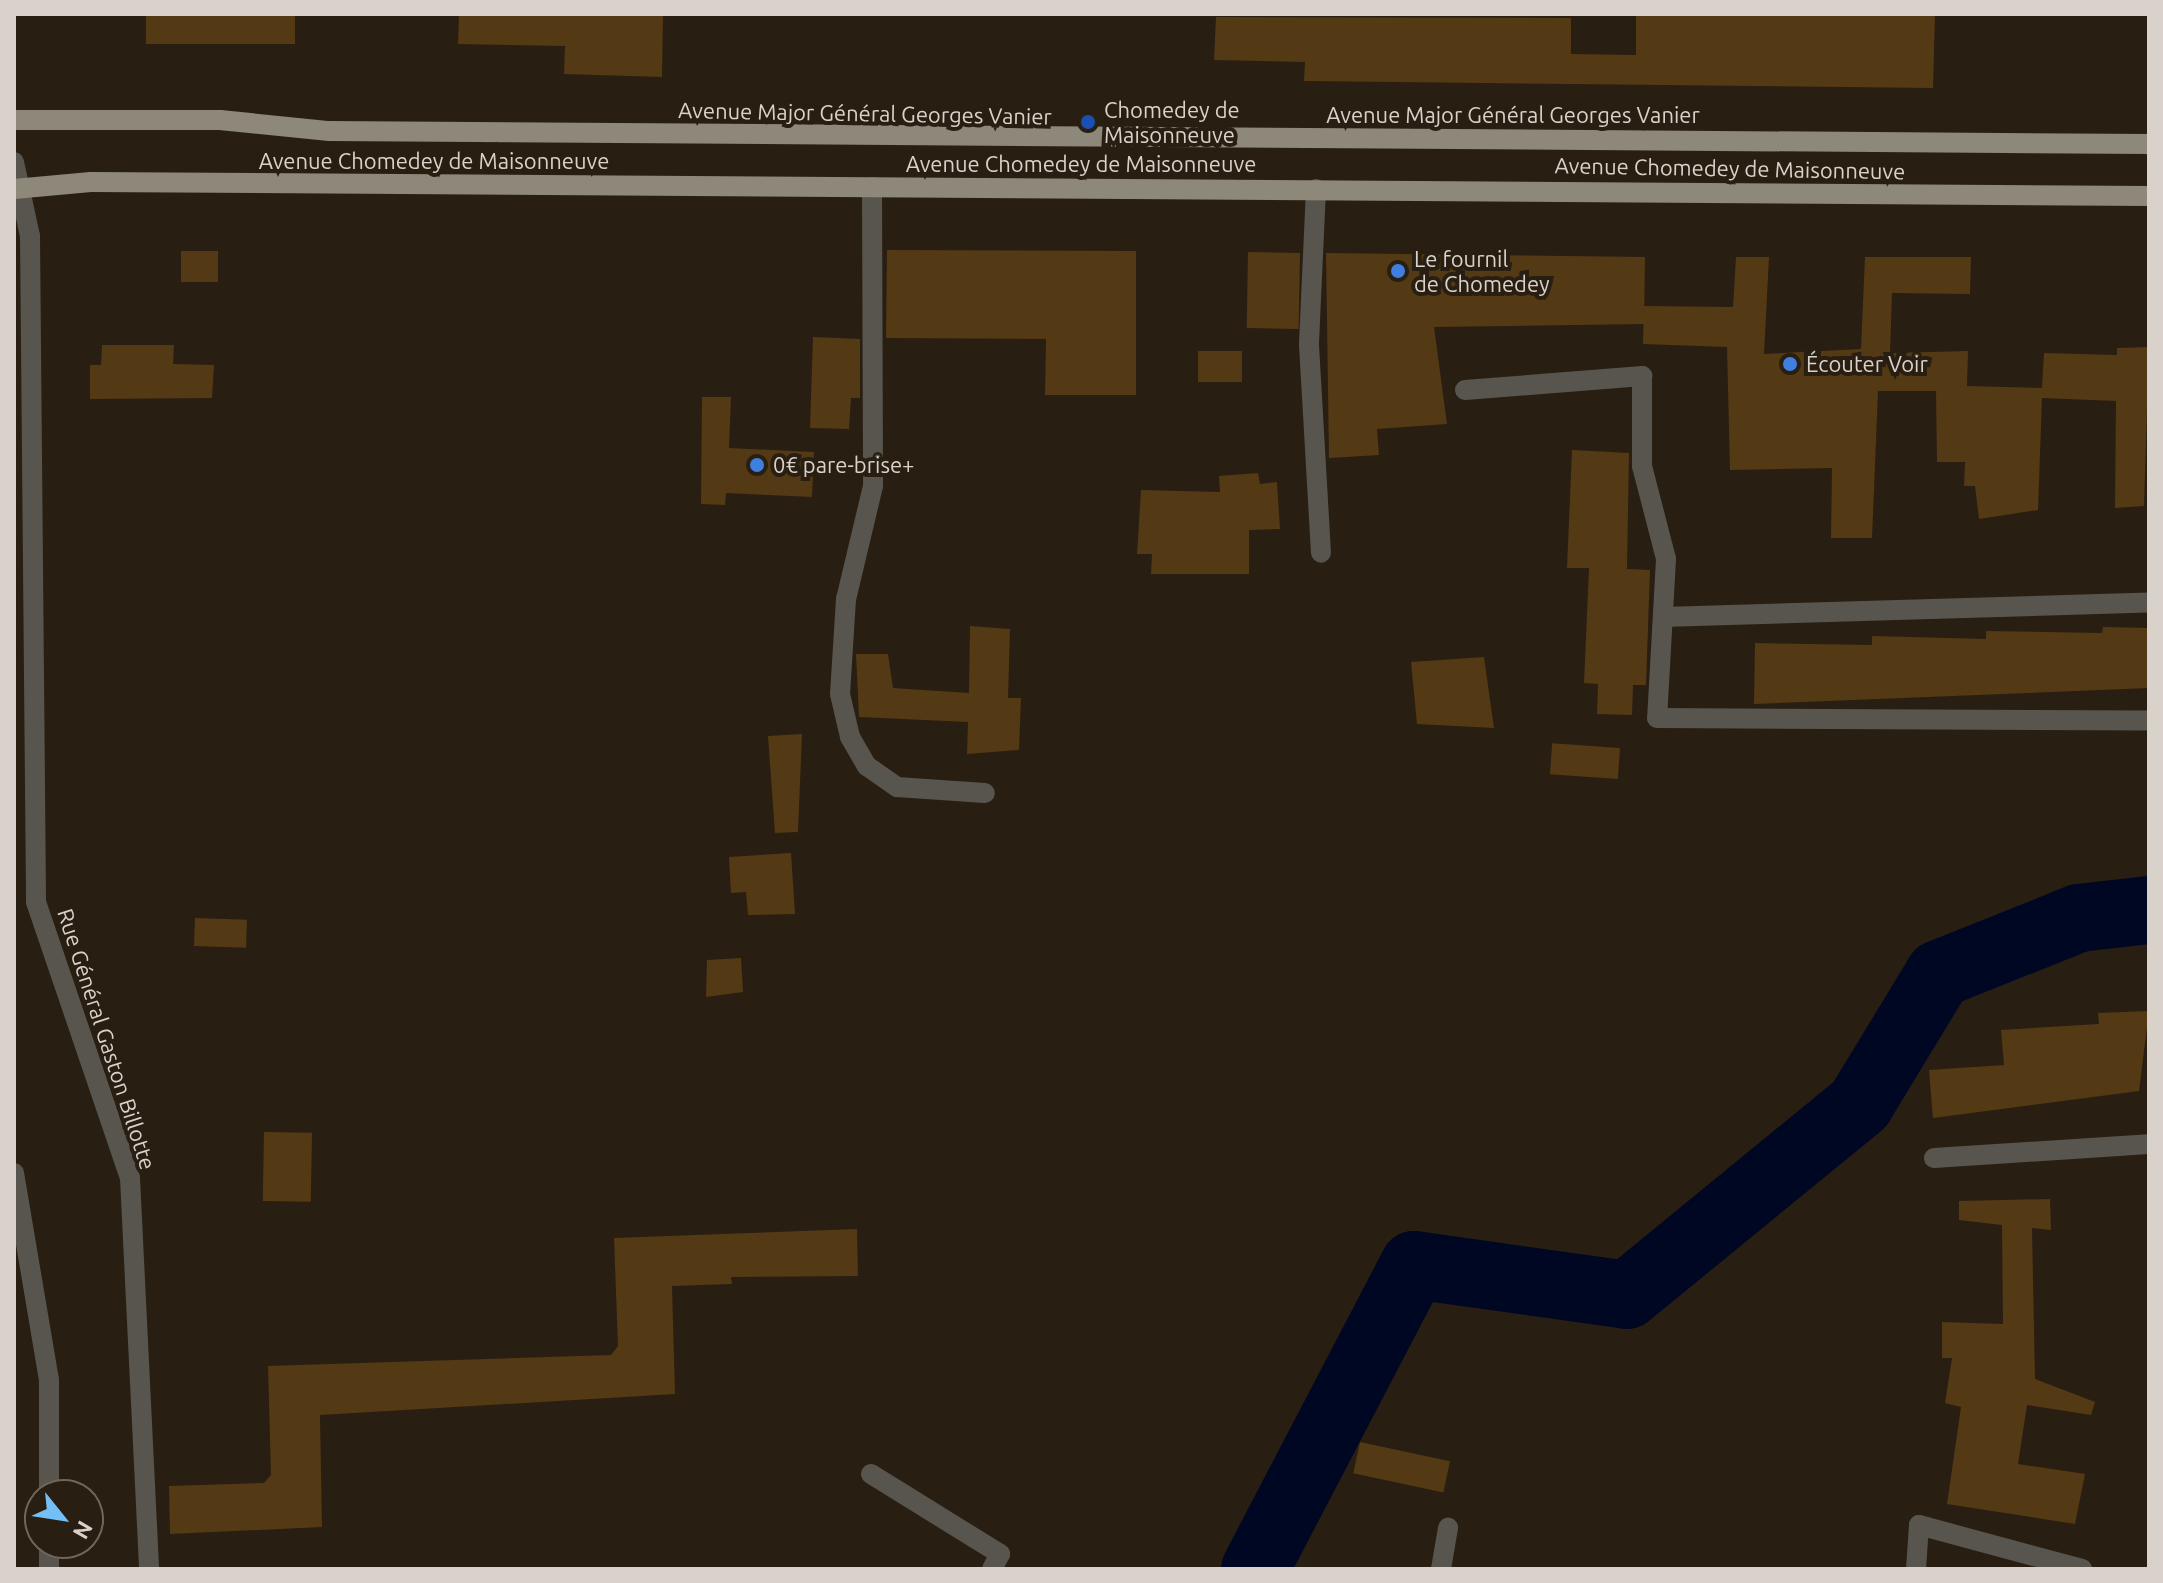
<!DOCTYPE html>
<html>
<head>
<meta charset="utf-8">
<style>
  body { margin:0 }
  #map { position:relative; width:2163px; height:1583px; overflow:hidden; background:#291e12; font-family:Ubuntu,sans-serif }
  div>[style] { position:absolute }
  .river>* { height:68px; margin:-34px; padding:0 34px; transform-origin:34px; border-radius:34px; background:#000723 }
  .building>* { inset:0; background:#543915; transform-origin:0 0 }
  .minor>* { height:20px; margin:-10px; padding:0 10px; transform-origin:10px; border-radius:10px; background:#57554d }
  .major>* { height:20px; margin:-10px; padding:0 10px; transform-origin:10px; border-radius:10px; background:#8d8879 }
  .dots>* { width:22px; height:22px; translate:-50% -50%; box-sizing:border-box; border:4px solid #291e12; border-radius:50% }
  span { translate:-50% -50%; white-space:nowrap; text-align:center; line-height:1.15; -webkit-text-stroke:8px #291e12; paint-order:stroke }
  .poi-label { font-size:22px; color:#d9d2ca }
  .left { translate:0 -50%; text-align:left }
  .street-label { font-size:22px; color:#d9d2ca }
  .frame { position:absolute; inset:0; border:16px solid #d9d2ca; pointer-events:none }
  .north { position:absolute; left:24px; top:1479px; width:80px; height:80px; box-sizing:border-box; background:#291e12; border:2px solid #6f665c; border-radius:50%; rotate:120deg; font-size:22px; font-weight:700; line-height:32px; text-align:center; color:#d9d2ca }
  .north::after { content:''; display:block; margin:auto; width:28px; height:36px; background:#74c0f6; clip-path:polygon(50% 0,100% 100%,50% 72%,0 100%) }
</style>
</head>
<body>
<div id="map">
  <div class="river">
    <div style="left:1255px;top:1569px;width:343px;rotate:-62.4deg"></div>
    <div style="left:1414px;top:1265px;width:215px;rotate:8deg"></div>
    <div style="left:1627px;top:1295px;width:301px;rotate:-39.3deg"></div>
    <div style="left:1860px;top:1104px;width:152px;rotate:-58.7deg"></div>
    <div style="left:1939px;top:974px;width:151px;rotate:-21.8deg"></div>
    <div style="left:2079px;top:918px;width:70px;rotate:-6.5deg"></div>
  </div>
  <div class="building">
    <div style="left:146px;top:14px;width:149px;height:30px"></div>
    <div style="clip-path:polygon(459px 14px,663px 14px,662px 77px,564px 74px,565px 46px,458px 44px)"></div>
    <div style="clip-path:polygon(1636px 14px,1935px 14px,1933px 88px,1304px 81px,1305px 62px,1214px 60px,1216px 17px,1571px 18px,1571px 54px,1636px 55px)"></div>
    <div style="clip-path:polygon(887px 250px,1136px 251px,1136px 395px,1045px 395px,1046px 339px,886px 338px)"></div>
    <div style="left:181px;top:251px;width:37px;height:31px"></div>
    <div style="left:1248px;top:252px;width:52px;height:76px;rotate:1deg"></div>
    <div style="clip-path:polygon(1326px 253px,1645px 257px,1644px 324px,1434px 327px,1447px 424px,1377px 429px,1379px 455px,1329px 458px)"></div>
    <div style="clip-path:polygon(1736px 257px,1769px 257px,1764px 354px,1861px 349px,1865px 257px,1971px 257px,1970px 294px,1892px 293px,1890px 353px,1968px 351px,1967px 386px,2042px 388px,2044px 353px,2117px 355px,2117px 348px,2149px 347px,2144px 506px,2115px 508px,2116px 401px,2042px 398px,2038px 510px,1979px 519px,1975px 486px,1964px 486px,1965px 462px,1937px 462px,1936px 391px,1878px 391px,1872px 538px,1831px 538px,1832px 468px,1730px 470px,1727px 347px,1643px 344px,1644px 306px,1733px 307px)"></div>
    <div style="clip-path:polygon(813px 337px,860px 339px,860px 398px,851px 398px,849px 429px,810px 428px)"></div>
    <div style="clip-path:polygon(102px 345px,174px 345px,173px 364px,214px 365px,212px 398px,90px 399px,90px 365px,101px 365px)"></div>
    <div style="left:1198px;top:351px;width:44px;height:31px"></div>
    <div style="clip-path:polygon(702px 397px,731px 397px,729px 448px,814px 452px,812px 497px,726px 493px,725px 505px,701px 504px)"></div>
    <div style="clip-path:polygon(1572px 450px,1629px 453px,1627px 569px,1650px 570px,1646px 685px,1633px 685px,1632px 715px,1597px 714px,1598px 684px,1584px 683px,1589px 568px,1567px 568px)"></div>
    <div style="clip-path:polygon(1258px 473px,1260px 484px,1277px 482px,1280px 529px,1249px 530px,1249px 574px,1151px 574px,1152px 554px,1137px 554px,1141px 490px,1220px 492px,1219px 476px)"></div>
    <div style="clip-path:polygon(970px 626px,1010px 629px,1008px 698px,1021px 698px,1019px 750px,967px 754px,968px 722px,859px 717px,856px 654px,888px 654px,893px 688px,969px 693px)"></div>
    <div style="clip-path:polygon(2103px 627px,2149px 628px,2149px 688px,1754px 704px,1755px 643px,1872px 645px,1872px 636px,1986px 639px,1986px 631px,2102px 633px)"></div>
    <div style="clip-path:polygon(1484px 657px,1494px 728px,1417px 724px,1411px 662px)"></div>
    <div style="clip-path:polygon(802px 734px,798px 832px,775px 833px,768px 736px)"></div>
    <div style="left:1620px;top:748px;width:31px;height:68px;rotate:94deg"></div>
    <div style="clip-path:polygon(791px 853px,795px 914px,748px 915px,746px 892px,731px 893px,729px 857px)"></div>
    <div style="left:195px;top:918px;width:52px;height:28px;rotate:2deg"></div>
    <div style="clip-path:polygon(741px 958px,743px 992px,706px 997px,707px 960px)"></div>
    <div style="clip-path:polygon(2149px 1011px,2139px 1091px,1933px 1118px,1929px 1070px,2004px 1065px,2001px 1030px,2099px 1024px,2098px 1013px)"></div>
    <div style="left:264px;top:1132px;width:48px;height:69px;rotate:1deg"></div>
    <div style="clip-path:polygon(2050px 1199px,2051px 1230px,2032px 1228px,2035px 1379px,2095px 1402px,2091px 1415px,2027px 1405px,2018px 1464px,2085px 1474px,2075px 1524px,1947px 1504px,1961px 1407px,1945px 1403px,1952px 1358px,1942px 1358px,1942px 1322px,2003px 1324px,2002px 1225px,1959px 1220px,1959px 1201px)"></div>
    <div style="clip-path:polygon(857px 1229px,858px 1276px,731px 1277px,732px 1284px,672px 1286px,675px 1394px,320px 1415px,322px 1527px,170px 1534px,169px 1486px,264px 1483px,271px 1475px,268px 1366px,611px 1355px,618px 1346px,614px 1238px)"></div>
    <div style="left:1360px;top:1442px;width:92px;height:32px;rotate:12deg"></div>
  </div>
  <div class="minor">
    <div style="left:14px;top:162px;width:76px;rotate:77.8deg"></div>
    <div style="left:30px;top:236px;width:666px;rotate:89.48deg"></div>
    <div style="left:36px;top:902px;width:292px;rotate:71.2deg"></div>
    <div style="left:130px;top:1178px;width:391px;rotate:87.2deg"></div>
    <div style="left:872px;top:187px;width:299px;rotate:89.8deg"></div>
    <div style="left:873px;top:486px;width:116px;rotate:103.4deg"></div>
    <div style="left:846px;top:599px;width:95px;rotate:93.6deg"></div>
    <div style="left:840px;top:694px;width:44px;rotate:76.9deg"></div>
    <div style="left:850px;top:737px;width:34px;rotate:60deg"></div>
    <div style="left:867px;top:766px;width:37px;rotate:35deg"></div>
    <div style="left:897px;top:787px;width:88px;rotate:3.9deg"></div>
    <div style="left:1316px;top:189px;width:156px;rotate:92.6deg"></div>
    <div style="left:1309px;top:345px;width:208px;rotate:86.7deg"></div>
    <div style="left:1465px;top:390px;width:178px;rotate:-4.5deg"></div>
    <div style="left:1642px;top:376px;width:90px;rotate:90deg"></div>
    <div style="left:1642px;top:466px;width:96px;rotate:75.5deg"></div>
    <div style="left:1666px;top:559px;width:159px;rotate:93.2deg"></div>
    <div style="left:1657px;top:718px;width:492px;rotate:0.3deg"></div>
    <div style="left:1663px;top:617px;width:486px;rotate:-1.7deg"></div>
    <div style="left:1934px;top:1158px;width:215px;rotate:-3.7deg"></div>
    <div style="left:14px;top:1173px;width:209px;rotate:80.4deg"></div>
    <div style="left:49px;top:1379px;width:116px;rotate:90deg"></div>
    <div style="left:871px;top:1474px;width:152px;rotate:31.8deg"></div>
    <div style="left:1000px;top:1554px;width:17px;rotate:118deg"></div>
    <div style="left:49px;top:1569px;width:26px;rotate:-90deg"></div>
    <div style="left:1441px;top:1569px;width:42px;rotate:-80.3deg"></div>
    <div style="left:1916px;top:1569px;width:44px;rotate:-86.1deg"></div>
    <div style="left:1919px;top:1525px;width:169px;rotate:15.1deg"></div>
  </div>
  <div class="major">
    <div style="left:14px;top:120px;width:206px"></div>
    <div style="left:220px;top:120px;width:110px;rotate:5.8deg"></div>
    <div style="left:329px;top:131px;width:1820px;rotate:0.41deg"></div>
    <div style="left:14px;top:189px;width:77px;rotate:-5.2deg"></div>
    <div style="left:91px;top:182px;width:2058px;rotate:0.39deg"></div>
  </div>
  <div class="dots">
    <div style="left:1088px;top:122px;background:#1a4fb4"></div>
    <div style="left:1398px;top:271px;background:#3f7fe0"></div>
    <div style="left:1790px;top:364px;background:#3f7fe0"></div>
    <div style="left:757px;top:465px;background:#3f7fe0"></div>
  </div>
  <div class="poi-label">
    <span class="left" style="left:1104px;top:122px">Chomedey de<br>Maisonneuve</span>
    <span class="left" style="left:1414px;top:271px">Le fournil<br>de Chomedey</span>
    <span class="left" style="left:1806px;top:364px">Écouter Voir</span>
    <span class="left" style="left:773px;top:465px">0€ pare-brise+</span>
  </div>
  <div class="street-label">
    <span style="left:865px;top:113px;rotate:1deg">Avenue Major Général Georges Vanier</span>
    <span style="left:1513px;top:115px">Avenue Major Général Georges Vanier</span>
    <span style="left:434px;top:161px">Avenue Chomedey de Maisonneuve</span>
    <span style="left:1081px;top:164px">Avenue Chomedey de Maisonneuve</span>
    <span style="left:1730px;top:168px;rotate:1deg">Avenue Chomedey de Maisonneuve</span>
    <span style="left:107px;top:1039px;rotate:72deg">Rue Général Gaston Billotte</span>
  </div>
  <div class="frame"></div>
  <div class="north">N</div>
</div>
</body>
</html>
